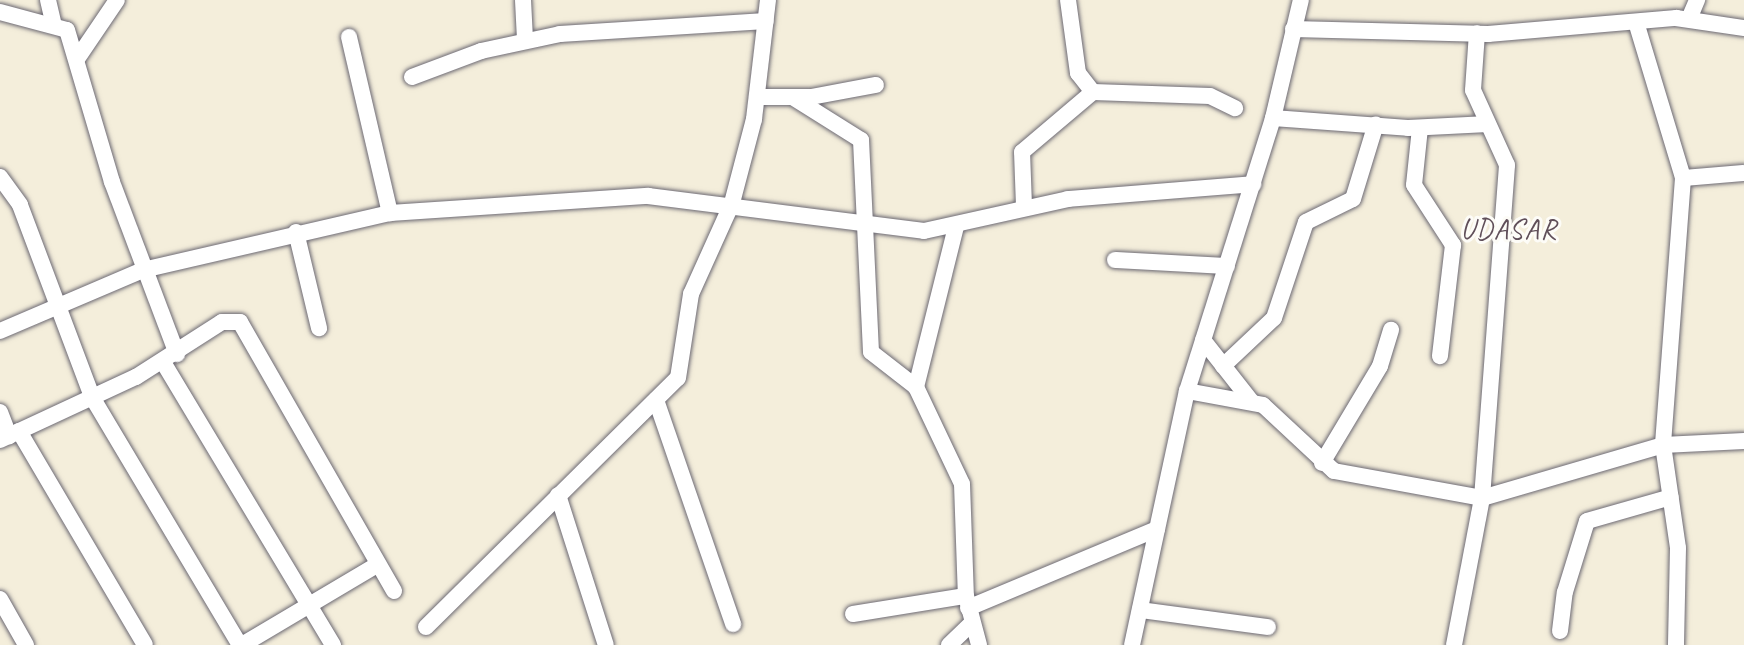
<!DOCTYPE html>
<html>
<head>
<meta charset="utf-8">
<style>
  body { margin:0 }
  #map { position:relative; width:1744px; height:645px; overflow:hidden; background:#f4eedb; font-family:Caveat,sans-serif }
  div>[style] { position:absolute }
  .roads { filter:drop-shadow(0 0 2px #6c6973) drop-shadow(0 0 2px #6c6973) }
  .minor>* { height:16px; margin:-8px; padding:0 8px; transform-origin:8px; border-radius:8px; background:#fff }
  span { translate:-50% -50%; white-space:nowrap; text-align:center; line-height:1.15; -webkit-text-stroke:6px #fdfcf7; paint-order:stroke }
  .quarter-label { font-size:28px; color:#604f59; letter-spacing:2px }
</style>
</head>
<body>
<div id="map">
  <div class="roads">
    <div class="minor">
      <div style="left:48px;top:0;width:23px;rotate:77deg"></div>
      <div style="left:523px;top:0;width:40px;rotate:87.1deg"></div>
      <div style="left:1068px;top:0;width:74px;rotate:82.2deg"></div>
      <div style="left:1078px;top:73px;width:24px;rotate:52deg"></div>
      <div style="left:1093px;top:92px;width:117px;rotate:2deg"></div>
      <div style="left:1210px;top:96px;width:28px;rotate:26deg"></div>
      <div style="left:0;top:12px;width:69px;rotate:15deg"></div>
      <div style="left:67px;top:30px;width:159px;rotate:73.5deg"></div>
      <div style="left:112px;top:182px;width:184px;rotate:69.3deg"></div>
      <div style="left:1689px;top:19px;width:21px;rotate:-67deg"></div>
      <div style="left:1636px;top:22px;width:163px;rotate:73.2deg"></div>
      <div style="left:1683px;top:178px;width:268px;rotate:94.3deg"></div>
      <div style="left:1663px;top:445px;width:104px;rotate:81.7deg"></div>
      <div style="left:1678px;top:548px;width:97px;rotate:91.2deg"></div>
      <div style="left:1293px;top:29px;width:195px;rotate:1.5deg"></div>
      <div style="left:1488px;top:34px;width:189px;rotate:-4.9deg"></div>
      <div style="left:1676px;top:18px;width:69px;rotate:8.4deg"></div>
      <div style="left:349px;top:37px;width:181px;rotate:76.9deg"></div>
      <div style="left:77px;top:59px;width:71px;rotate:-55.9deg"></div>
      <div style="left:412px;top:77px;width:74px;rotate:-20.6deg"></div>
      <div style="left:481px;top:51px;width:81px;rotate:-12.1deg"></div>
      <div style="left:560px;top:34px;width:206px;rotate:-3.6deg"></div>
      <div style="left:758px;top:97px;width:53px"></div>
      <div style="left:811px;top:97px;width:66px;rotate:-10.5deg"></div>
      <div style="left:794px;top:98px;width:79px;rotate:32.1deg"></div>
      <div style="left:861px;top:140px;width:212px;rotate:87.3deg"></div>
      <div style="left:871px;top:352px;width:57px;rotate:37.9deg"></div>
      <div style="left:916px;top:387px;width:107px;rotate:64.6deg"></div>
      <div style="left:962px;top:484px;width:112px;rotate:88deg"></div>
      <div style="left:966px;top:596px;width:51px;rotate:75.1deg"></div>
      <div style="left:1273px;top:118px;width:135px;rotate:4.2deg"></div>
      <div style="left:1408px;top:128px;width:80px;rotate:-2.9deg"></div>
      <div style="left:1420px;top:128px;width:57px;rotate:96deg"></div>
      <div style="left:1414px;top:185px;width:72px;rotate:57deg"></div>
      <div style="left:1453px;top:245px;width:112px;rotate:96.7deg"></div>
      <div style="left:0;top:177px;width:34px;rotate:54deg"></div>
      <div style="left:20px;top:205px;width:205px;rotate:69.4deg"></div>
      <div style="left:92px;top:397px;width:289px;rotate:59.2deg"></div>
      <div style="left:1683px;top:178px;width:61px;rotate:-4.7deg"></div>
      <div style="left:1024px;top:206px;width:54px;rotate:-92.1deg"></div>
      <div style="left:1022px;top:152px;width:93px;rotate:-40.2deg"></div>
      <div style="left:296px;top:232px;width:99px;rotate:76.5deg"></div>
      <div style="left:1115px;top:260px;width:112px;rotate:3.1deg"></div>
      <div style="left:0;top:331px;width:155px;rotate:-23.1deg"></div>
      <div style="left:143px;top:270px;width:253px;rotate:-13deg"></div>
      <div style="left:390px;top:213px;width:259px;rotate:-3.8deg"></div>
      <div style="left:648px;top:196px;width:278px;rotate:7.2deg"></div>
      <div style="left:924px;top:231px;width:148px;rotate:-12.5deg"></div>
      <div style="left:1068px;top:199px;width:186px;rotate:-4.6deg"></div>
      <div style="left:1203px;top:340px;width:78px;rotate:51.8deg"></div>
      <div style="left:163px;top:362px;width:330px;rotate:59deg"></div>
      <div style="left:1223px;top:366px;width:70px;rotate:-43.3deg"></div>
      <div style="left:1274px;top:318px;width:101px;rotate:-71.6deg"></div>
      <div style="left:1306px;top:222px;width:52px;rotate:-26.1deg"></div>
      <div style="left:1353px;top:199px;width:78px;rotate:-73deg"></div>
      <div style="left:916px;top:387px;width:165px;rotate:-76deg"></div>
      <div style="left:1187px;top:391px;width:77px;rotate:10.4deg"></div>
      <div style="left:1263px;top:405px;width:97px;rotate:42.9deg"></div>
      <div style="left:1334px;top:471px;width:150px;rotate:10.3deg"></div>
      <div style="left:1482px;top:498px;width:189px;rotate:-16.3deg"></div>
      <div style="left:1663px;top:445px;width:81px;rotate:-2.8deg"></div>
      <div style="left:656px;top:400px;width:237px;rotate:71deg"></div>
      <div style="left:0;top:412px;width:26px;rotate:69deg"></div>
      <div style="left:19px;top:431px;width:248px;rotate:59.5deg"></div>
      <div style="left:0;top:440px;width:150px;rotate:-24.9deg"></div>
      <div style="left:136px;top:377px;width:102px;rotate:-32.6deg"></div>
      <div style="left:222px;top:322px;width:18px"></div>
      <div style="left:240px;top:322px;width:310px;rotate:60.2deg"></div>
      <div style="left:1322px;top:463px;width:113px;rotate:-59.1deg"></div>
      <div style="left:1380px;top:366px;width:38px;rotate:-73deg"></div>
      <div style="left:558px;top:495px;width:157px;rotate:72.3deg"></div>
      <div style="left:0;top:599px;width:53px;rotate:60.5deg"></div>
      <div style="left:968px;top:608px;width:205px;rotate:-22.7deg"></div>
      <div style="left:1140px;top:610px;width:129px;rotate:7.6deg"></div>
      <div style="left:853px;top:614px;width:114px;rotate:-9.1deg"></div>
      <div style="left:426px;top:627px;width:354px;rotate:-44.7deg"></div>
      <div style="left:678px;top:378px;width:85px;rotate:-81.2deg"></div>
      <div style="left:691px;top:294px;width:100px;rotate:-65.7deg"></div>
      <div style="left:732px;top:203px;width:87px;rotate:-75.3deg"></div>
      <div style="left:754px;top:119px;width:120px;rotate:-83.3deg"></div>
      <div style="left:1560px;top:631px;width:39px;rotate:-83deg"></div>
      <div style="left:1565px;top:592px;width:74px;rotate:-72.8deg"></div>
      <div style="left:1587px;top:521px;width:87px;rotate:-15.9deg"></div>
      <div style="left:242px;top:645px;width:157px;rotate:-30.7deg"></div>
      <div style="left:949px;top:645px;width:30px;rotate:-44deg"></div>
      <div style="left:1132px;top:645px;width:260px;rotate:-77.8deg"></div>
      <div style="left:1187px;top:391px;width:286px;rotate:-72.5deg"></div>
      <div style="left:1273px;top:118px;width:121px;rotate:-76.7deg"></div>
      <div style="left:1454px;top:645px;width:150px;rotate:-79.2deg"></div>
      <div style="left:1482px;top:498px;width:334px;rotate:-85.7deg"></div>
      <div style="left:1507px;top:165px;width:82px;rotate:-114.4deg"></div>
      <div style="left:1473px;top:90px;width:57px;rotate:-86deg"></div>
    </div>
  </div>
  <div class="quarter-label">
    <span style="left:1509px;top:229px">UDASAR</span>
  </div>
</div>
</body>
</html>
